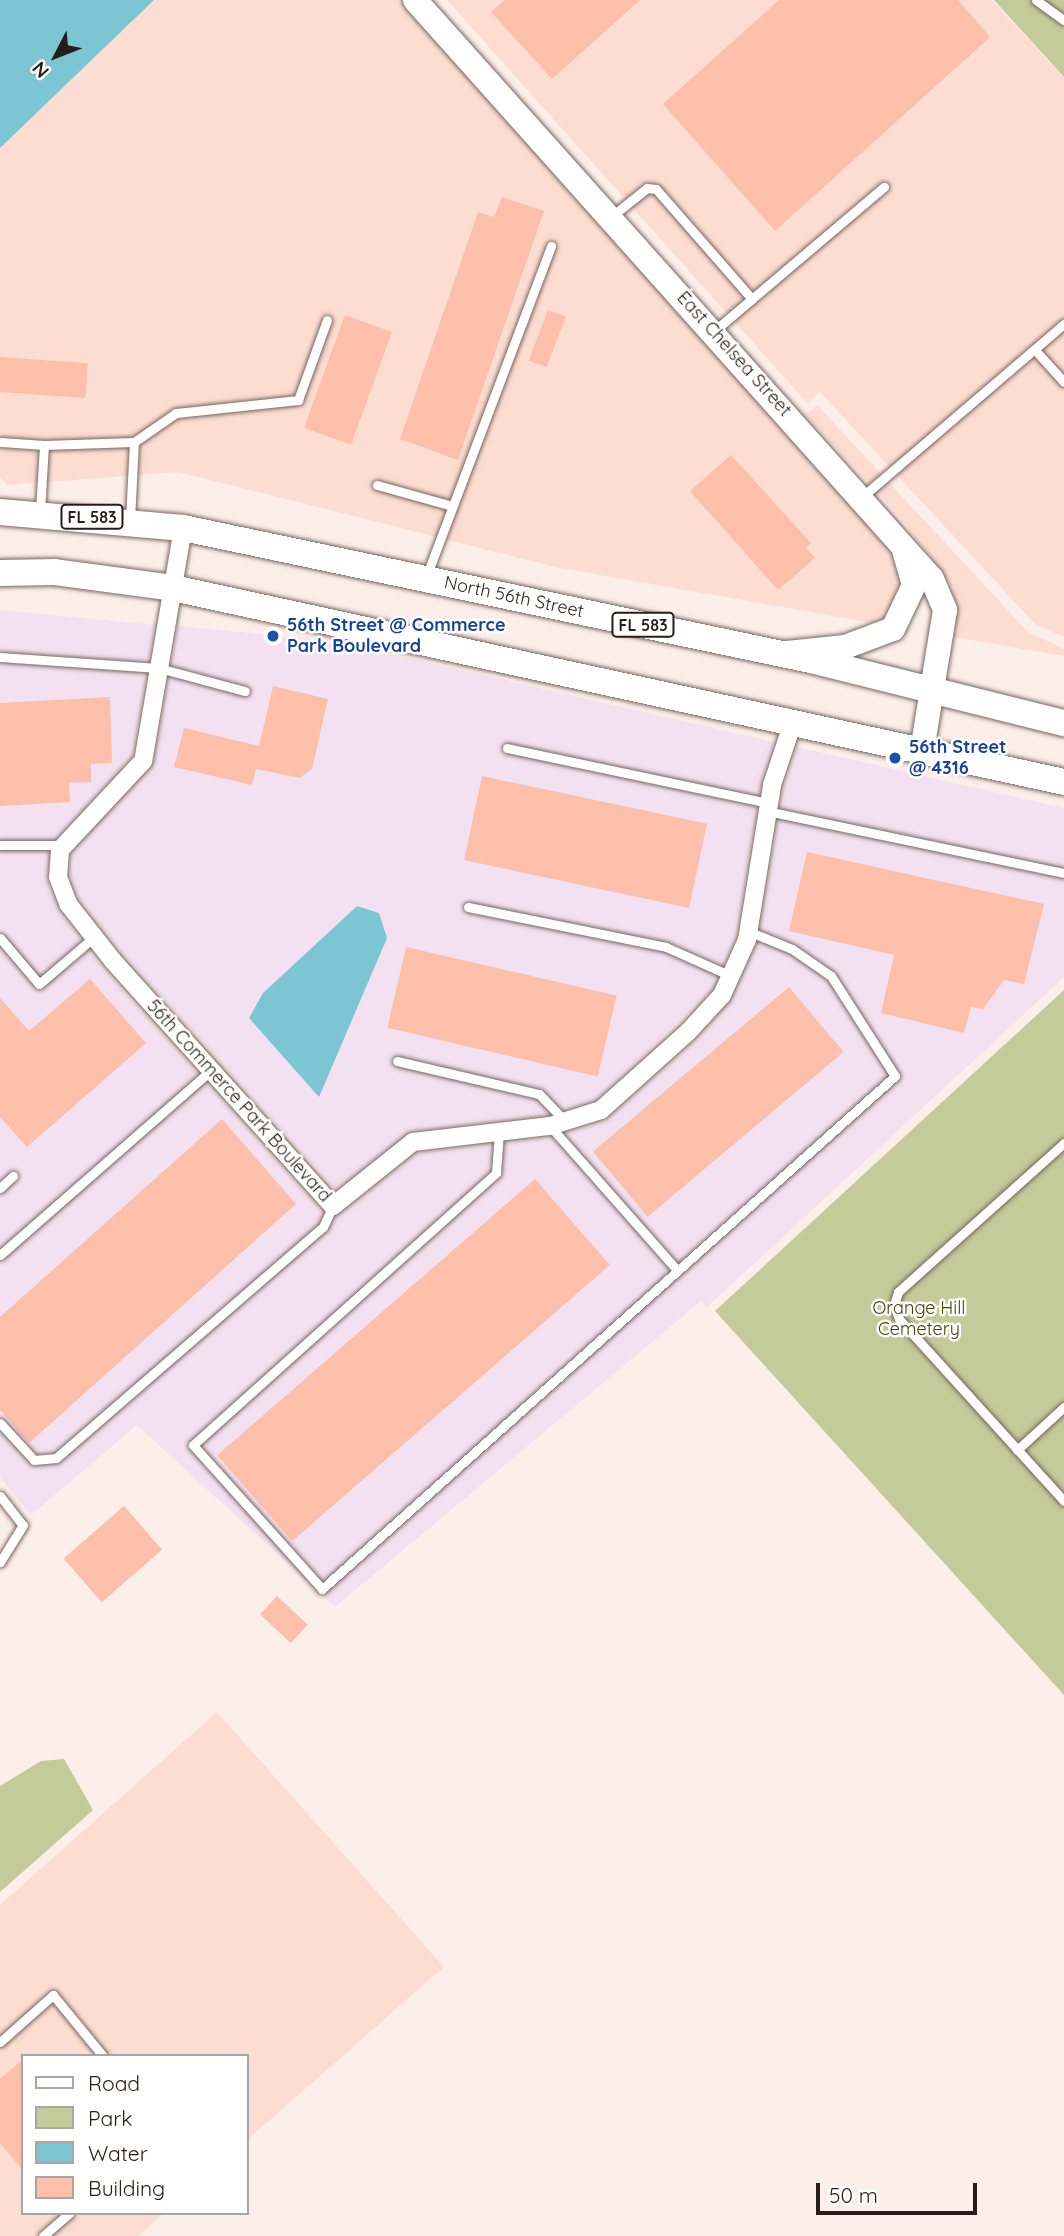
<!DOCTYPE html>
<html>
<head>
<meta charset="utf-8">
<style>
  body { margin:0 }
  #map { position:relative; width:1064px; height:2236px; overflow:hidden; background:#fceee9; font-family:Quicksand,sans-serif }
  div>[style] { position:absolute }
  .commercial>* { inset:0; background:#f3e1f2 }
  .built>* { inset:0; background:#fdddd1 }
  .green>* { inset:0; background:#c3cb9a }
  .water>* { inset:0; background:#7cc5d2 }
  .building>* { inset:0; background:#fbbfaa; transform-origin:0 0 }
  .roads { filter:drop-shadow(0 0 2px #7a655e) drop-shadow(0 0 2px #7a655e) }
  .lane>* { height:9px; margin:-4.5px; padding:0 4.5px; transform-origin:4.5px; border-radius:4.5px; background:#fff }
  .street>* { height:18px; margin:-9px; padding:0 9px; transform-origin:9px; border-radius:9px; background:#fff }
  .secondary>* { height:24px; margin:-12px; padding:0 12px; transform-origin:12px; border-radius:12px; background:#fff }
  .primary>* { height:26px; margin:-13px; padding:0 13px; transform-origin:13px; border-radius:13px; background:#fff }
  .dots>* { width:19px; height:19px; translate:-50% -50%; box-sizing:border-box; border:4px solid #fff; border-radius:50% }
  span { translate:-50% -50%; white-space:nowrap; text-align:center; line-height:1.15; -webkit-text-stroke:5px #fff; paint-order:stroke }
  .shield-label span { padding:2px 5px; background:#fff; border:2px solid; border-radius:5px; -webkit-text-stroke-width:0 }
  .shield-label { font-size:16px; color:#261d1a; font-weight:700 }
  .street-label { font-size:18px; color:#261d1a }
  .transit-label { font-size:18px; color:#164399; font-weight:700 }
  .left { translate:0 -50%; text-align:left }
  .park-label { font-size:18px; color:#414703 }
  .legend { position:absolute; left:21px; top:2054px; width:228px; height:161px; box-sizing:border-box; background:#fff; border:2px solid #a8a5a3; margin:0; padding:9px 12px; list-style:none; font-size:21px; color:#261d1a }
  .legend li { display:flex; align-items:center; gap:14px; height:35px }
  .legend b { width:35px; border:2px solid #a8a5a3 }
  .north { position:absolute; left:21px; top:21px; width:70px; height:70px; -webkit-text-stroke:5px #fff; paint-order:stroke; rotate:228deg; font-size:19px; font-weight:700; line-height:28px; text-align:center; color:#261d1a }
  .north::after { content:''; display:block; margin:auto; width:24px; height:32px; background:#261d1a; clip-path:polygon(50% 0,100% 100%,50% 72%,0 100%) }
  .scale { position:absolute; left:816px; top:2183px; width:161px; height:32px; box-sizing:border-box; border:4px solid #261d1a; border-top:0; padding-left:9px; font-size:21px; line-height:24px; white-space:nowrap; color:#261d1a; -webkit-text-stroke:5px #fff; paint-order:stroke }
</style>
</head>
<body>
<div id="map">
  <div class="commercial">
    <div style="clip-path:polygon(0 610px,155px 625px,132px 756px,52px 843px,47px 882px,59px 912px,103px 969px,324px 1214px,340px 1214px,417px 1153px,550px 1138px,604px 1122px,696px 1041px,733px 998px,757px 943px,784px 787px,797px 747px,1064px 808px,1064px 977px,707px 1307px,701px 1301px,335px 1607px,137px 1425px,31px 1515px,0 1477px)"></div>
    <div style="clip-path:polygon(evenodd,178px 626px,304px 638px,408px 658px,775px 742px,761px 784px,735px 938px,713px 989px,596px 1100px,549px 1115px,413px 1131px,336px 1190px,123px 953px,79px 898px,70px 873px,71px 854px,154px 761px,178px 626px,357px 906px,379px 913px,319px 1097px,249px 1018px,263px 993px,357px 906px)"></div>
  </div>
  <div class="built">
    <div style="clip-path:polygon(154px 0,398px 0,886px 542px,902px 586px,893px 611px,879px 624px,560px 568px,178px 472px,7px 485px,0 477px,0 148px)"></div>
    <div style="clip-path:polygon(447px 0,992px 0,1064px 78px,1064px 637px,1036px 625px,820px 392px,807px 403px)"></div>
    <div style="clip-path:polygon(818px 406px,1028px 632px,1064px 649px,1064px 656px,954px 637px,953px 588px,902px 519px,805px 414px)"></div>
    <div style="clip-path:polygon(217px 1712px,444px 1967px,247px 2140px,247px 2056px,23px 2056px,23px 2213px,164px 2213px,138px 2236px,0 2236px,0 1905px)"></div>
  </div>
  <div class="green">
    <div style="clip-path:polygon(994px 0,1064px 0,1064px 77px)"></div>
    <div style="clip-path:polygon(1064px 990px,1064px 1695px,715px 1311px)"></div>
    <div style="clip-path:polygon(64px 1759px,93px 1810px,0 1892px,0 1786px,41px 1761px)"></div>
  </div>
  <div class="water">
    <div style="clip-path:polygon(0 0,154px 0,0 148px)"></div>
    <div style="clip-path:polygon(357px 906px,379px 913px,387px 938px,319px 1097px,249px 1018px,263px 993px)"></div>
  </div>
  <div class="building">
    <div style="clip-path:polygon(505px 0,640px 0,552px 79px,491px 12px)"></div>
    <div style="clip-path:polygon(779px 0,958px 0,990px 37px,775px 231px,663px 104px)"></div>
    <div style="clip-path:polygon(502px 197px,544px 211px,458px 460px,400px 439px,478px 212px,494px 217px)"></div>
    <div style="left:548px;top:310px;width:19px;height:54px;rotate:21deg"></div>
    <div style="left:345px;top:315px;width:50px;height:120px;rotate:20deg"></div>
    <div style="left:0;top:357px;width:88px;height:35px;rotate:4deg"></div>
    <div style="clip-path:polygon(731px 455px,811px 543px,806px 548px,815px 558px,778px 590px,690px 491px)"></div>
    <div style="clip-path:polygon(273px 686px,328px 699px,312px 769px,300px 778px,256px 769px,252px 785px,174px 767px,184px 728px,259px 746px)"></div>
    <div style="clip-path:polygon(110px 697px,112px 763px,91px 764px,91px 782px,69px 783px,70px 802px,0 806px,0 703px)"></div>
    <div style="left:482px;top:776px;width:230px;height:86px;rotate:12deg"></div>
    <div style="clip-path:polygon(807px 852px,1044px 904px,1024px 984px,1004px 980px,983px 1009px,971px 1007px,964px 1033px,881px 1013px,894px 955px,789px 931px)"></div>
    <div style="left:406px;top:947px;width:216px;height:83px;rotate:13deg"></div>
    <div style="clip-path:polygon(90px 979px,146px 1043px,27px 1147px,0 1117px,0 998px,29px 1031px)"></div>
    <div style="left:789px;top:987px;width:85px;height:256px;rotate:50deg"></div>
    <div style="clip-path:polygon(222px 1119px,296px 1204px,29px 1443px,0 1410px,0 1317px)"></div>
    <div style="left:535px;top:1179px;width:114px;height:421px;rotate:49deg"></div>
    <div style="left:124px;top:1506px;width:58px;height:80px;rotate:49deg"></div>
    <div style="left:277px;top:1596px;width:42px;height:25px;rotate:43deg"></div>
    <div style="clip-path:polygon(23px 2059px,23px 2170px,0 2143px,0 2079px)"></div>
  </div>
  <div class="roads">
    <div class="lane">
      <div style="left:1036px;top:0;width:34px;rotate:36deg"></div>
      <div style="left:612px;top:216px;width:45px;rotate:-38.7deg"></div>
      <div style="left:647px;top:188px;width:9px;rotate:6deg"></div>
      <div style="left:656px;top:189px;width:146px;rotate:48.9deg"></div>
      <div style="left:714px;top:331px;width:223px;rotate:-40.3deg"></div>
      <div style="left:1035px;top:350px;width:43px;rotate:47.8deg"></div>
      <div style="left:1px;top:442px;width:43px;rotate:4deg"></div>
      <div style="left:377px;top:485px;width:78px;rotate:15.6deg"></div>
      <div style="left:863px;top:496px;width:265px;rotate:-40.6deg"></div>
      <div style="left:40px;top:511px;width:66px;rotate:-86.5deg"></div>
      <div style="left:44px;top:445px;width:90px;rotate:-1.9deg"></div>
      <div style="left:134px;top:442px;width:51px;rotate:-34.6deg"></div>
      <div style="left:176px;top:413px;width:123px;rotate:-6.1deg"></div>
      <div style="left:298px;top:400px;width:85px;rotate:-70.1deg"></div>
      <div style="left:130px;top:520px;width:78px;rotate:-87.1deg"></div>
      <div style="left:426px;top:577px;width:354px;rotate:-69.3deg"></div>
      <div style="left:0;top:657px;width:159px;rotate:4deg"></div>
      <div style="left:159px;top:668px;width:89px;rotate:15deg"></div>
      <div style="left:507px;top:748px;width:268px;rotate:11.9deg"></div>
      <div style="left:767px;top:811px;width:303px;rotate:11.8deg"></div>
      <div style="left:0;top:845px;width:64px"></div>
      <div style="left:468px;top:907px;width:202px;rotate:11.4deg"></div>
      <div style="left:666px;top:947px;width:71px;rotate:24deg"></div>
      <div style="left:0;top:938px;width:60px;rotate:49.7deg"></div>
      <div style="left:39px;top:984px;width:72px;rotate:-40.5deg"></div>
      <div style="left:397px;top:1061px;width:146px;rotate:13.1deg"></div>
      <div style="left:539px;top:1094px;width:37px;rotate:46deg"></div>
      <div style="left:550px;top:1126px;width:191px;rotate:48.6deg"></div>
      <div style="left:499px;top:1132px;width:41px;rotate:94.2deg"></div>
      <div style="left:496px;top:1173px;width:407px;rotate:138.1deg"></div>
      <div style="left:193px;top:1445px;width:193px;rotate:48.1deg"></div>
      <div style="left:322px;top:1589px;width:769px;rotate:-41.84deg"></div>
      <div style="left:895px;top:1076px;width:119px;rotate:-122.6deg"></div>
      <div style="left:831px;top:976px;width:47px;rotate:-145.3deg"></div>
      <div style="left:792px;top:949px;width:48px;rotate:-157.8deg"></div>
      <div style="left:1064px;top:1143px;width:223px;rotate:138.1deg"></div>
      <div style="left:898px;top:1292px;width:14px;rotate:107deg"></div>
      <div style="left:894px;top:1305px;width:15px;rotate:70deg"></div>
      <div style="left:899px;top:1319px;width:246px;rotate:47.8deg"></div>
      <div style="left:0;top:1188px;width:18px;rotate:-43deg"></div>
      <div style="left:0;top:1255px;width:281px;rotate:-41.2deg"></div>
      <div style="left:0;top:1423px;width:50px;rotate:47.4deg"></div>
      <div style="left:34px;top:1460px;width:22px;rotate:-5deg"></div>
      <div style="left:56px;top:1458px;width:353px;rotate:-40.9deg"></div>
      <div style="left:323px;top:1227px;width:23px;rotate:-65deg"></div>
      <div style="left:1017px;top:1450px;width:64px;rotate:-42.5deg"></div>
      <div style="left:0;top:1496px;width:37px;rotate:52deg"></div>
      <div style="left:23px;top:1525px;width:44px;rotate:121.9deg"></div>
      <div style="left:0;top:2042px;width:71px;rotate:-41.6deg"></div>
      <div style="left:53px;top:1995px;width:79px;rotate:50.7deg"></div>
      <div style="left:43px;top:2236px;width:35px;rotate:-41deg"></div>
    </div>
    <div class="street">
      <div style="left:183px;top:528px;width:236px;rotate:99.7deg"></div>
      <div style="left:143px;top:761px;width:122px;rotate:133deg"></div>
      <div style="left:60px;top:850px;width:27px;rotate:94deg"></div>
      <div style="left:58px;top:877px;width:30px;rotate:69deg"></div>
      <div style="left:69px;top:905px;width:71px;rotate:51.8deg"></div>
      <div style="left:113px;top:961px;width:329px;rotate:48.1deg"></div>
      <div style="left:333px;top:1206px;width:102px;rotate:-38.7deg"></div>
      <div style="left:413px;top:1142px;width:138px;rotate:-6.7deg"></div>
      <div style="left:550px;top:1126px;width:53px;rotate:-17.4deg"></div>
      <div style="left:601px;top:1110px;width:117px;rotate:-41.9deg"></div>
      <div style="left:688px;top:1032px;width:50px;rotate:-47.4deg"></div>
      <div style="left:722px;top:995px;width:60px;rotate:-65.6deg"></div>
      <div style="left:747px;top:940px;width:157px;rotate:-80.8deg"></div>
      <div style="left:772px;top:785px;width:66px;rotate:-71.6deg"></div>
    </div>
    <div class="secondary">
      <div style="left:415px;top:0;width:776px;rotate:48.24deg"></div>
      <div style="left:932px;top:579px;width:34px;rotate:67deg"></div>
      <div style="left:945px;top:610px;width:143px;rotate:99.3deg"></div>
      <div style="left:787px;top:653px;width:58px;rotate:-5.9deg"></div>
      <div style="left:845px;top:647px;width:51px;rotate:-20.6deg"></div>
      <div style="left:893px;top:629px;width:49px;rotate:-64.5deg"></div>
      <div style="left:914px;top:585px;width:35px;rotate:-106deg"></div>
    </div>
    <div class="primary">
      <div style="left:0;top:512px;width:184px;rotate:5deg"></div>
      <div style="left:183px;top:528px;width:646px;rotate:11.88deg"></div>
      <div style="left:815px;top:661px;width:257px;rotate:14deg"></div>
      <div style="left:0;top:573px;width:55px;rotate:-1deg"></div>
      <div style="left:55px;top:572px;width:119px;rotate:7.7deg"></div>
      <div style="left:173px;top:588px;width:912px;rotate:12.28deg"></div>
    </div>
  </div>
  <div class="dots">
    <div style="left:273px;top:636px;background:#1a4fb4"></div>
    <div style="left:895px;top:758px;background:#1a4fb4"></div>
  </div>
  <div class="shield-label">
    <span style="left:92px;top:517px">FL 583</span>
    <span style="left:643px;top:625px">FL 583</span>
  </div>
  <div class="street-label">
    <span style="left:734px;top:354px;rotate:48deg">East Chelsea Street</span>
    <span style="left:514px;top:597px;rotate:12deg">North 56th Street</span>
    <span style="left:239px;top:1101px;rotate:48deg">56th Commerce Park Boulevard</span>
  </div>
  <div class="transit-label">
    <span class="left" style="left:287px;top:636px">56th Street @ Commerce<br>Park Boulevard</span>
    <span class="left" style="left:909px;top:758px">56th Street<br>@ 4316</span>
  </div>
  <div class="park-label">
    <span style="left:919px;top:1319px">Orange Hill<br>Cemetery</span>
  </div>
  <ul class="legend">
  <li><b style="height:9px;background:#fff"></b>Road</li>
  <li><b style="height:19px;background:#c3cb9a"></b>Park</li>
  <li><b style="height:19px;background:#7cc5d2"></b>Water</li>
  <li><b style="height:19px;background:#fbbfaa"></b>Building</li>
  </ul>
  <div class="north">N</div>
  <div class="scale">50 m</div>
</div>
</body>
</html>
